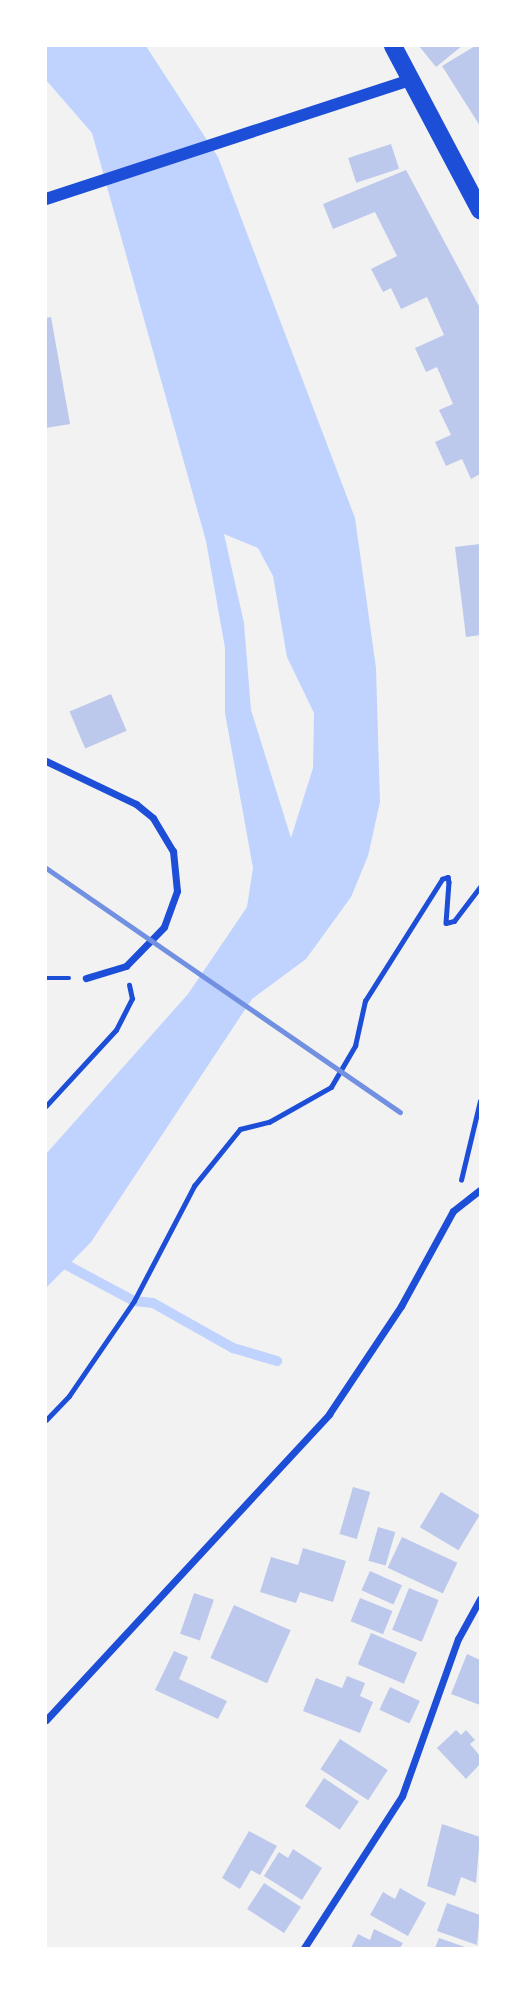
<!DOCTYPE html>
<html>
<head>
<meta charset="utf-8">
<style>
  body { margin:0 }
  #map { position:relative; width:526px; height:1994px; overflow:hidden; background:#f2f2f2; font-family:Montserrat,sans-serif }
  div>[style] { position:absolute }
  .water>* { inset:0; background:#bfd3fe }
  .stream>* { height:10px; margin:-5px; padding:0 5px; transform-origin:5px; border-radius:5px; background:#bfd3fe }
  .building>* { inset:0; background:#bdc9ec; transform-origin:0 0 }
  .path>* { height:4.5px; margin:-2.25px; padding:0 2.25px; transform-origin:2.25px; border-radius:2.25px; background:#1d4ed8 }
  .minor>* { height:7px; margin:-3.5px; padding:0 3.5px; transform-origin:3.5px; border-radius:3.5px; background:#1d4ed8 }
  .tertiary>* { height:12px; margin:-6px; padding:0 6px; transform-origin:6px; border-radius:6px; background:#1d4ed8 }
  .primary>* { height:18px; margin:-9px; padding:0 9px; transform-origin:9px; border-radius:9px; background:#1d4ed8 }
  .rail>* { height:5px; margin:-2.5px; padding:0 2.5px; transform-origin:2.5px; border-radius:2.5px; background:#7290e2 }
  span { translate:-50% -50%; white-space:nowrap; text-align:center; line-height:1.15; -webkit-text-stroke:5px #fff; paint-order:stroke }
  .frame { position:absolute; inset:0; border:47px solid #fff; pointer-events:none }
</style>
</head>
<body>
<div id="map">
  <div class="water">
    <div style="clip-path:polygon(evenodd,46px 46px,146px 46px,218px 157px,355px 518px,376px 668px,380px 802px,368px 856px,351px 897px,306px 959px,252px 999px,91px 1242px,46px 1288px,46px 1154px,188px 994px,247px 907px,253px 868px,225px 713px,225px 648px,206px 541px,92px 133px,46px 80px,46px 46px,224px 534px,258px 548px,273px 576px,287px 657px,314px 713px,313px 768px,291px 838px,251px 710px,244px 623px,224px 534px)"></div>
  </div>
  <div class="stream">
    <div style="left:46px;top:1254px;width:100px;rotate:28.1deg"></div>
    <div style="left:134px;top:1301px;width:19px;rotate:6deg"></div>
    <div style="left:153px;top:1303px;width:92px;rotate:29.4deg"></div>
    <div style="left:233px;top:1348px;width:46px;rotate:16.5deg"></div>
  </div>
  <div class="building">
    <div style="clip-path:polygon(419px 46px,462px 46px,436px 67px)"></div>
    <div style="clip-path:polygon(475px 46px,480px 46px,480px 126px,442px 66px)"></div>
    <div style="left:391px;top:144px;width:26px;height:45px;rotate:72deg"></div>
    <div style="clip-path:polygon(406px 170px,480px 308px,480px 474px,471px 479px,462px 459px,446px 466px,435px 442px,451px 435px,439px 410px,453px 404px,437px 367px,426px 372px,415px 348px,444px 335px,427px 297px,401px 309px,391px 288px,383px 292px,371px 269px,397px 256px,375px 212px,333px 229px,323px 204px)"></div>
    <div style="clip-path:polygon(51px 317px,70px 424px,46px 428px,46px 318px)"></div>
    <div style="clip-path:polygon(480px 544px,480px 635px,466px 637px,455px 547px)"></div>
    <div style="left:111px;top:694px;width:40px;height:45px;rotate:67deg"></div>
    <div style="left:353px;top:1487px;width:18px;height:49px;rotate:16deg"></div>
    <div style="left:441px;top:1492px;width:45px;height:41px;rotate:31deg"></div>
    <div style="left:378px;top:1527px;width:18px;height:35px;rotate:16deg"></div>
    <div style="left:402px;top:1537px;width:61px;height:34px;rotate:25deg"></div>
    <div style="clip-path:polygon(303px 1548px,346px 1561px,333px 1602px,300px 1592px,296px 1603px,260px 1592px,271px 1557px,298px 1565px)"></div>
    <div style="left:370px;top:1571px;width:35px;height:21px;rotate:24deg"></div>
    <div style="left:409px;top:1588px;width:32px;height:45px;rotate:22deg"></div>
    <div style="left:194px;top:1593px;width:21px;height:43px;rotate:19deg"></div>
    <div style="left:360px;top:1598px;width:35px;height:25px;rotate:22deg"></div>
    <div style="left:234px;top:1605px;width:62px;height:58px;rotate:24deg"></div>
    <div style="left:371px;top:1633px;width:50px;height:34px;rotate:23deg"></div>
    <div style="clip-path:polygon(174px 1651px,188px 1657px,179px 1679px,227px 1701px,218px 1719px,155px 1690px)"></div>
    <div style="clip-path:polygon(467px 1654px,480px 1660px,480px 1705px,451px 1694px)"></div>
    <div style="clip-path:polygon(347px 1676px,365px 1683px,360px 1696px,373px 1702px,360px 1733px,303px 1711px,316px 1678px,342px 1688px)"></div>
    <div style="left:390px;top:1687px;width:33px;height:25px;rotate:25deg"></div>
    <div style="clip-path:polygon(456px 1730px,461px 1735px,466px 1730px,475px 1740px,470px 1744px,480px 1756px,480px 1764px,466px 1779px,437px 1748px)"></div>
    <div style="left:340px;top:1739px;width:57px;height:36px;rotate:33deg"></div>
    <div style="left:324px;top:1778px;width:42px;height:34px;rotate:34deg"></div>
    <div style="clip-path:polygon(442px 1824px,480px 1837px,476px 1883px,461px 1877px,455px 1896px,427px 1886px)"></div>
    <div style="clip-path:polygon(249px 1831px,277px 1846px,260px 1875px,251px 1870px,240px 1889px,222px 1878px)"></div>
    <div style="clip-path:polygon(293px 1849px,322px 1868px,302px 1900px,264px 1876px,279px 1852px,288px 1858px)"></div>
    <div style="left:264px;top:1883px;width:44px;height:31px;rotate:33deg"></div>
    <div style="clip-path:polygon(400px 1888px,426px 1903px,408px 1936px,370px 1915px,383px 1892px,395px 1899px)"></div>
    <div style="clip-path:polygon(447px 1903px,480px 1915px,477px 1945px,437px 1931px)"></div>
    <div style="clip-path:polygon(374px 1929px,403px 1943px,400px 1948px,351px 1948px,358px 1934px,370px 1940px)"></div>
    <div style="clip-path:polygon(439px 1938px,468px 1948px,435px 1948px)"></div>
  </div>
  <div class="path">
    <div style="left:46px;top:978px;width:23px"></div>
    <div style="left:46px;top:1106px;width:103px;rotate:-47.4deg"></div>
    <div style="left:116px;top:1030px;width:35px;rotate:-63deg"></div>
    <div style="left:132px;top:999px;width:14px;rotate:-102deg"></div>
    <div style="left:461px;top:1180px;width:81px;rotate:-76.5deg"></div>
    <div style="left:46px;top:1420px;width:33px;rotate:-46deg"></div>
    <div style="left:69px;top:1396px;width:115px;rotate:-55.6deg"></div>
    <div style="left:134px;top:1301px;width:130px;rotate:-62.4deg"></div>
    <div style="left:194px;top:1186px;width:73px;rotate:-51.1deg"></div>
    <div style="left:240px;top:1129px;width:30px;rotate:-14deg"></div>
    <div style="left:269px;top:1122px;width:71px;rotate:-29.4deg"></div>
    <div style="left:331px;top:1087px;width:48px;rotate:-59.7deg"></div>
    <div style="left:355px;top:1046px;width:46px;rotate:-77.5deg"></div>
    <div style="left:365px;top:1001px;width:144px;rotate:-57.7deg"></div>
    <div style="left:442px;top:879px;width:6px;rotate:-18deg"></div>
    <div style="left:448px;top:877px;width:5px;rotate:79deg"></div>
    <div style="left:449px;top:882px;width:41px;rotate:94.2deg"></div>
    <div style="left:446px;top:923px;width:8px;rotate:-14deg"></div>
    <div style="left:454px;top:921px;width:43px;rotate:-52.6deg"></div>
  </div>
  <div class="minor">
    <div style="left:46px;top:761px;width:100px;rotate:25.5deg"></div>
    <div style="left:136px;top:804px;width:22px;rotate:39deg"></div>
    <div style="left:153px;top:818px;width:39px;rotate:59deg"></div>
    <div style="left:173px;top:851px;width:40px;rotate:84.3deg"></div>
    <div style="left:177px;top:891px;width:38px;rotate:110deg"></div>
    <div style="left:164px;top:927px;width:54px;rotate:134.3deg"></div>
    <div style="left:126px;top:966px;width:42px;rotate:163.3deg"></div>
    <div style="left:46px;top:1720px;width:417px;rotate:-47.2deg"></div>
    <div style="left:329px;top:1414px;width:130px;rotate:-56.3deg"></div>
    <div style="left:401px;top:1306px;width:108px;rotate:-61.3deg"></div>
    <div style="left:453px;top:1211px;width:34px;rotate:-38deg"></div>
    <div style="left:304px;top:1948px;width:181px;rotate:-57.2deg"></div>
    <div style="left:402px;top:1796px;width:167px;rotate:-70.4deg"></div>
    <div style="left:458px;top:1639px;width:46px;rotate:-61.2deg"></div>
  </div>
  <div class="tertiary">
    <div style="left:46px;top:199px;width:386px;rotate:-18.1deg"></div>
  </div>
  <div class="primary">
    <div style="left:393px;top:46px;width:186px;rotate:62.1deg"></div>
  </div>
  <div class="rail">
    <div style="left:46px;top:868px;width:430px;rotate:34.6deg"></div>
  </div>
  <div class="frame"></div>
</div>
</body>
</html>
